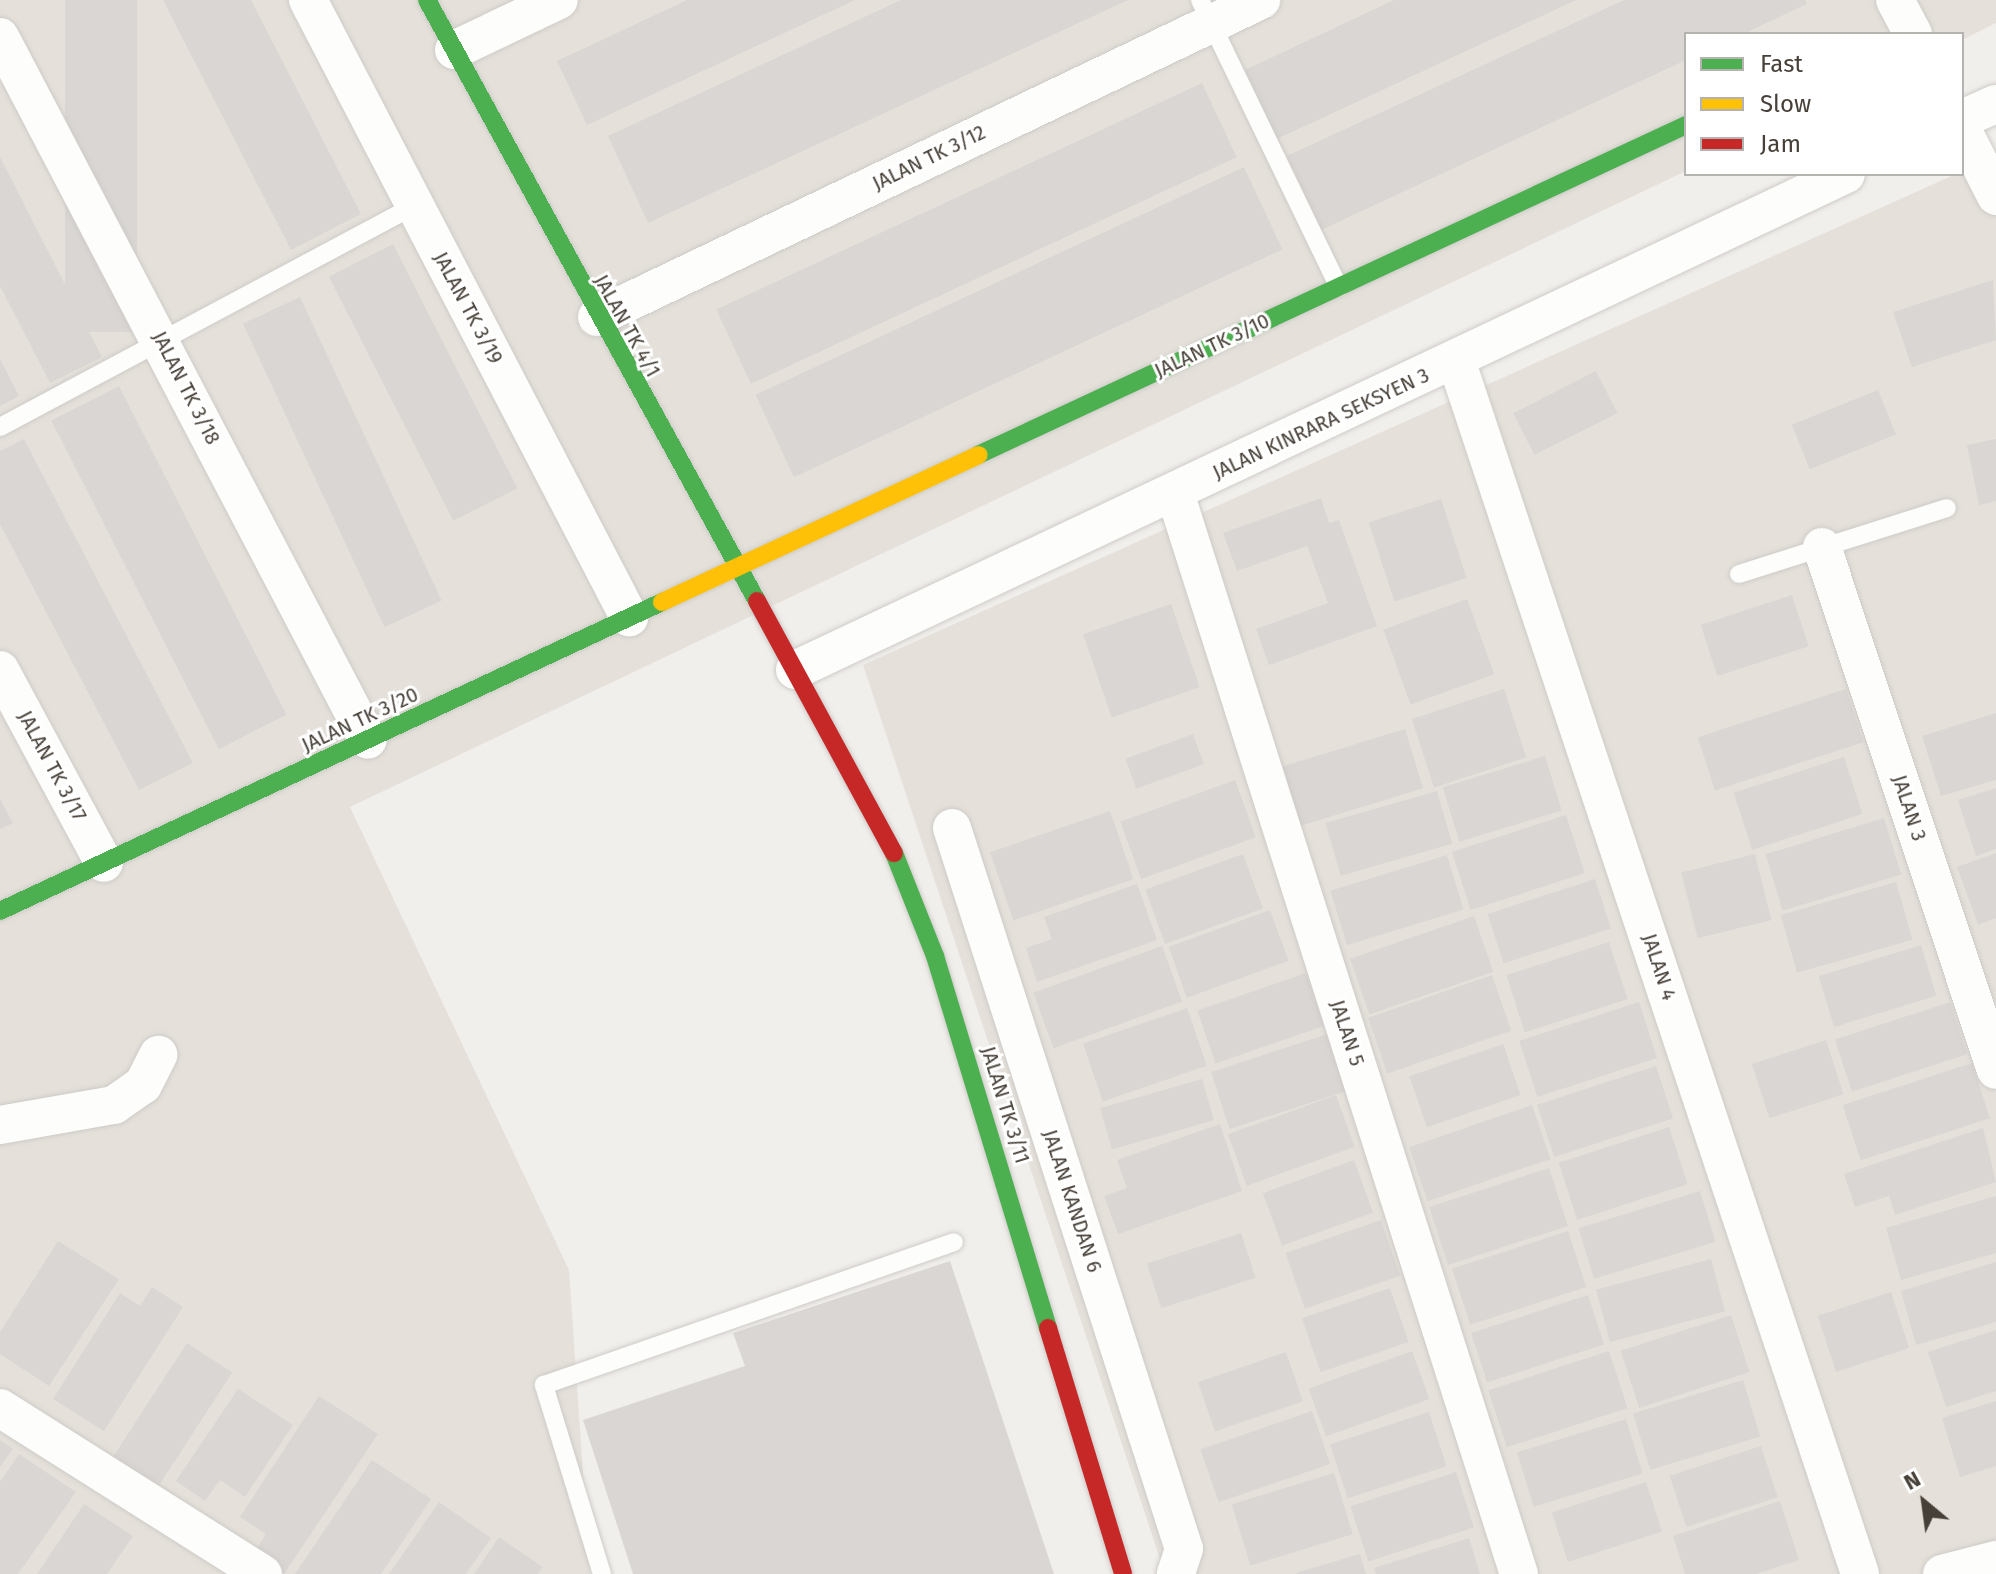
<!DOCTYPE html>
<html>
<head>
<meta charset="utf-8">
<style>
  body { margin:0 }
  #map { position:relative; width:1996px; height:1574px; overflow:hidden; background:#f1efec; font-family:"Fira Sans",sans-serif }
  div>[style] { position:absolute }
  .residential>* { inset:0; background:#e5e1da }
  .building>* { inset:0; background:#d9d6d3; transform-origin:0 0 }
  .roads { filter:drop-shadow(0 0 2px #cecbc8) drop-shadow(0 0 2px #cecbc8) }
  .lane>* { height:18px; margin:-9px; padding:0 9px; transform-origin:9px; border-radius:9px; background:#fdfdfc }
  .street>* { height:38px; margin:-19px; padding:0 19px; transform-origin:19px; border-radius:19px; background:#fdfdfc }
  .fast>* { height:18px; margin:-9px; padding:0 9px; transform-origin:9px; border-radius:9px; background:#4caf50 }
  .slow>* { height:18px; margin:-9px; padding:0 9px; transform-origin:9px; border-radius:9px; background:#ffc107 }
  .jam>* { height:18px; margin:-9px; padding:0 9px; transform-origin:9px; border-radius:9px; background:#c62828 }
  span { translate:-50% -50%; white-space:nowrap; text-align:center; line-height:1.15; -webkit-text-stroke:6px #fff; paint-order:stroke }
  .street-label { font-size:20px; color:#474038 }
  .legend { position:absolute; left:1684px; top:32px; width:280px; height:144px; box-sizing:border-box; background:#fff; border:2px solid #b5b3af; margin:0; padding:10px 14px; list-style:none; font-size:24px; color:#474038 }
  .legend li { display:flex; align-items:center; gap:16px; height:40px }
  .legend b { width:40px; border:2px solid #b5b3af }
  .north { position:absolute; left:1884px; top:1462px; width:80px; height:80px; -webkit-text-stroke:6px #fff; paint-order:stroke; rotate:331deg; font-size:22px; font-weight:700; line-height:32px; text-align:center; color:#474038 }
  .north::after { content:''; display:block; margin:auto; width:28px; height:36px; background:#474038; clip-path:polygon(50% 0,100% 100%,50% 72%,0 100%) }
</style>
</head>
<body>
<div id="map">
  <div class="residential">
    <div style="clip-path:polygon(0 0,1996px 0,1996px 23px,1962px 40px,1962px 34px,1686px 34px,1686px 171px,350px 807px,569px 1270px,590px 1574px,0 1574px)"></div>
    <div style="clip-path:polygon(1996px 156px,1996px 1574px,1165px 1574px,863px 665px)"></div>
  </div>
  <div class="building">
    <div style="left:65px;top:0;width:72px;height:332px"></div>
    <div style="clip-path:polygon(163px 0,251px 0,361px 214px,291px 250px)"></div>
    <div style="clip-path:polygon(687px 0,855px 0,587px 125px,557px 61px)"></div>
    <div style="clip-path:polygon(901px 0,1128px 0,648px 223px,608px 136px)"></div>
    <div style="clip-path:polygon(1394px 0,1576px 0,1277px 139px,1245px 70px)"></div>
    <div style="clip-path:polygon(1624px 0,1805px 0,1807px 4px,1743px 34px,1686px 34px,1686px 60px,1321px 230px,1287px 156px)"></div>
    <div style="left:1202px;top:83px;width:82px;height:536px;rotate:65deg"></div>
    <div style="clip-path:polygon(0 157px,102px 357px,50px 383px,0 286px)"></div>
    <div style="left:1244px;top:167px;width:91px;height:539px;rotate:65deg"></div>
    <div style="left:393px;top:244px;width:274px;height:72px;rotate:63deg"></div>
    <div style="clip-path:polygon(1993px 280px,1996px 340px,1912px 367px,1893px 312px)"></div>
    <div style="left:300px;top:297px;width:335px;height:63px;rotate:65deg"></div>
    <div style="clip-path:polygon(0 359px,19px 396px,0 406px)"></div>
    <div style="left:1596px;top:371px;width:47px;height:93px;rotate:63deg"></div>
    <div style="left:119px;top:386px;width:369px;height:76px;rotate:63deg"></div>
    <div style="left:1878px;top:390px;width:48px;height:93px;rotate:68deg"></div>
    <div style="clip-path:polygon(24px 439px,193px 763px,139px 790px,0 524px,0 451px)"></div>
    <div style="clip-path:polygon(1996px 439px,1996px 501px,1979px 505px,1967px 445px)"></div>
    <div style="clip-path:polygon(1321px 498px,1329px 523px,1339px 520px,1377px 626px,1269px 665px,1256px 629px,1328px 603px,1307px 546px,1237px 571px,1223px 533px)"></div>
    <div style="left:1441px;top:499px;width:83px;height:76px;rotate:72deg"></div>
    <div style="left:1792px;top:595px;width:54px;height:96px;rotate:72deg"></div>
    <div style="left:1467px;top:599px;width:80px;height:89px;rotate:70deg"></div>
    <div style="left:1171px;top:604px;width:88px;height:93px;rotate:71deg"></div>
    <div style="left:1504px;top:689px;width:72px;height:97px;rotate:72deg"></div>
    <div style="left:1846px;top:689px;width:56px;height:156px;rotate:72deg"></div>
    <div style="clip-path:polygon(1996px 713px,1996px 780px,1941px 796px,1922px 736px)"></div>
    <div style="left:1405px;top:729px;width:62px;height:128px;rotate:73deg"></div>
    <div style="left:1193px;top:734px;width:32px;height:72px;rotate:70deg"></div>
    <div style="left:1545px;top:756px;width:57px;height:107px;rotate:73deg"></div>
    <div style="left:1844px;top:757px;width:60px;height:116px;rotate:72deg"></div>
    <div style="left:1235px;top:780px;width:61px;height:122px;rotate:70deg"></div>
    <div style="clip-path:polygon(1996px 788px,1996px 849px,1976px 856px,1958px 800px)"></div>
    <div style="left:1437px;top:791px;width:55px;height:116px;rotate:74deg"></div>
    <div style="clip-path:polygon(0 799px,13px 823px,0 829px)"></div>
    <div style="left:1110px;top:811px;width:72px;height:127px;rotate:71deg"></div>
    <div style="left:1566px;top:815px;width:61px;height:120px;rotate:72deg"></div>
    <div style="left:1884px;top:818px;width:59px;height:124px;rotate:73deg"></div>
    <div style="clip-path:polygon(1996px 853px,1996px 918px,1978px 925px,1957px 867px)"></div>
    <div style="left:1243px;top:854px;width:58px;height:104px;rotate:70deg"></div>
    <div style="left:1755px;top:854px;width:68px;height:76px;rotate:76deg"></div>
    <div style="left:1447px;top:855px;width:57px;height:122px;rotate:73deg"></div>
    <div style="left:1595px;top:879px;width:52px;height:113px;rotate:72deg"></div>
    <div style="left:1896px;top:882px;width:60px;height:120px;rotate:74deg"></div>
    <div style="clip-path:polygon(1137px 884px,1157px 940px,1037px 982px,1026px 948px,1052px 939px,1044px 917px)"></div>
    <div style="left:1270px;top:910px;width:54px;height:108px;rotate:70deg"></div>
    <div style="left:1474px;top:916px;width:59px;height:131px;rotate:71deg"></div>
    <div style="left:1609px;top:942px;width:60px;height:108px;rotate:72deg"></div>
    <div style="left:1921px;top:945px;width:53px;height:107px;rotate:73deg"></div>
    <div style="left:1162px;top:946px;width:59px;height:137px;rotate:70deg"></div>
    <div style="left:1306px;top:973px;width:56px;height:115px;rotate:71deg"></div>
    <div style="left:1492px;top:975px;width:59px;height:131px;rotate:71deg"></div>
    <div style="left:1639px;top:1002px;width:59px;height:126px;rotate:72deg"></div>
    <div style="left:1950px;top:1002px;width:55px;height:121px;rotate:72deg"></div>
    <div style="left:1187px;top:1008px;width:61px;height:110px;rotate:71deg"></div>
    <div style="left:1328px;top:1034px;width:60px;height:123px;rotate:72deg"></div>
    <div style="left:1826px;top:1040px;width:57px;height:78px;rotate:72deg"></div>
    <div style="left:1503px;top:1044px;width:54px;height:99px;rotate:71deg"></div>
    <div style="left:1972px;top:1063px;width:58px;height:136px;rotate:72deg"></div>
    <div style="left:1656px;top:1066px;width:55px;height:125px;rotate:72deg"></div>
    <div style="left:1202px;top:1079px;width:43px;height:106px;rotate:74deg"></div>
    <div style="left:1336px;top:1095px;width:55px;height:115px;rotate:70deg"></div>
    <div style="left:1532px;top:1105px;width:57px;height:130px;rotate:71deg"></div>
    <div style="clip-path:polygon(1220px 1124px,1242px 1191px,1118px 1234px,1104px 1196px,1127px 1188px,1117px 1160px)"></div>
    <div style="left:1669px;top:1127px;width:60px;height:116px;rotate:72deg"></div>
    <div style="clip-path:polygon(1983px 1128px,1996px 1182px,1895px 1215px,1889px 1196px,1855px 1207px,1844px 1174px)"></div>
    <div style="left:1354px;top:1160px;width:56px;height:97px;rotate:70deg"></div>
    <div style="left:1549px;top:1168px;width:61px;height:126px;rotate:72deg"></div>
    <div style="left:1700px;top:1191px;width:53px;height:127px;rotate:73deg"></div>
    <div style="clip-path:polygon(1996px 1196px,1996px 1253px,1901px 1280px,1886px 1228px)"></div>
    <div style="left:1381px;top:1220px;width:59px;height:101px;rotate:71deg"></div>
    <div style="left:1568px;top:1231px;width:59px;height:122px;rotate:72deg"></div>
    <div style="left:1241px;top:1233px;width:47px;height:99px;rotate:72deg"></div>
    <div style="clip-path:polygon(58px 1241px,119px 1279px,49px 1386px,0 1354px,0 1332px)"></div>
    <div style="left:1711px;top:1259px;width:54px;height:119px;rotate:75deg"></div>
    <div style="clip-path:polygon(950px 1261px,1054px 1574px,633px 1574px,583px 1420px,745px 1366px,733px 1333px)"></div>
    <div style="clip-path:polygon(1996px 1262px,1996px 1322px,1916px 1345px,1901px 1291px)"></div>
    <div style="clip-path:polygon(152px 1287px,183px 1307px,104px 1431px,53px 1399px,120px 1293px,140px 1306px)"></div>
    <div style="left:1390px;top:1288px;width:57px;height:93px;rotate:71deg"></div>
    <div style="left:1891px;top:1292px;width:59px;height:77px;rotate:72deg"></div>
    <div style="left:1588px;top:1295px;width:52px;height:123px;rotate:72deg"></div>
    <div style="left:1731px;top:1315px;width:60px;height:116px;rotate:72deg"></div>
    <div style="clip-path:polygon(1996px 1330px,1996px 1391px,1946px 1407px,1928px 1352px)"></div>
    <div style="left:187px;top:1343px;width:54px;height:142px;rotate:33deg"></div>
    <div style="left:1412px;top:1351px;width:51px;height:110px;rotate:70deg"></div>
    <div style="left:1609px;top:1351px;width:60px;height:127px;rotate:72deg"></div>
    <div style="left:1286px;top:1352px;width:52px;height:93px;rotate:71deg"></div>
    <div style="left:1743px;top:1380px;width:59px;height:115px;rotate:73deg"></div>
    <div style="clip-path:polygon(238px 1389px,293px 1425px,245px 1497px,220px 1480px,205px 1501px,176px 1481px)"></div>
    <div style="clip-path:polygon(319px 1396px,378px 1434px,284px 1574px,253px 1555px,266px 1534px,240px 1517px)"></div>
    <div style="clip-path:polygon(1996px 1401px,1996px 1466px,1960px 1477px,1942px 1418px)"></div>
    <div style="left:1312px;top:1411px;width:56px;height:118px;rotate:71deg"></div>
    <div style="left:1429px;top:1412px;width:57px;height:104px;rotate:72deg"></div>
    <div style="left:1626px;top:1419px;width:57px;height:114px;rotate:73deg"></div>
    <div style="clip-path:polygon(0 1440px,13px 1449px,0 1467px)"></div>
    <div style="left:1761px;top:1446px;width:54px;height:96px;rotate:72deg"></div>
    <div style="clip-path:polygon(19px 1454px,76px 1492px,18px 1574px,0 1574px,0 1482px)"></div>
    <div style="clip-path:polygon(372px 1460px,431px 1499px,381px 1574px,295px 1574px)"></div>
    <div style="left:1456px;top:1472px;width:58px;height:111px;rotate:72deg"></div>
    <div style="left:1334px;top:1473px;width:64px;height:107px;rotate:73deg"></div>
    <div style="left:1646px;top:1482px;width:52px;height:99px;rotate:72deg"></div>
    <div style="clip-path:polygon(1780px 1501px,1799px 1560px,1756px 1574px,1685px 1574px,1673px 1536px)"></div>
    <div style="clip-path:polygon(439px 1502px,491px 1538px,466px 1574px,389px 1574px)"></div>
    <div style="clip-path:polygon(84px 1504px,133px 1536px,107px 1574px,37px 1574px)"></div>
    <div style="clip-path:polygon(499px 1537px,543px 1567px,538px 1574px,474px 1574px)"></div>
    <div style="clip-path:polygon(1469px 1538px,1480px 1574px,1376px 1574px,1374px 1568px)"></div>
    <div style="clip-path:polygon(1360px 1554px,1366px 1574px,1297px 1574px,1296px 1573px)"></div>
  </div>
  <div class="roads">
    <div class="lane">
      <div style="left:1200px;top:0;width:319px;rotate:64.2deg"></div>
      <div style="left:0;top:427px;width:471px;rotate:-28.1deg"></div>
      <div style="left:1739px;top:574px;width:218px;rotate:-17.6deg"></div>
      <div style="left:602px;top:1574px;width:198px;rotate:-107.1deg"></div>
      <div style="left:544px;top:1385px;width:434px;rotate:-19.2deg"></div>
    </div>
    <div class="street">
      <div style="left:308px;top:0;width:696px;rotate:62.51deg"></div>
      <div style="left:1895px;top:0;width:38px;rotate:62deg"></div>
      <div style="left:0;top:37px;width:793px;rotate:62.37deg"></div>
      <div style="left:454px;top:50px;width:116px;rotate:-25.5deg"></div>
      <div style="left:1962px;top:119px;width:37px;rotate:-24deg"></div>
      <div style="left:1962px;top:129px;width:75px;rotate:63.1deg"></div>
      <div style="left:597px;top:317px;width:736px;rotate:-25.52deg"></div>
      <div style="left:1456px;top:360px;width:1279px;rotate:71.59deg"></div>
      <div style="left:1175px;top:493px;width:1134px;rotate:72.35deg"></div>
      <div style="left:1822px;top:547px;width:551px;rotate:71.6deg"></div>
      <div style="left:0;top:670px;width:219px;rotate:61.7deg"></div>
      <div style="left:795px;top:670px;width:1162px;rotate:-25.26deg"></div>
      <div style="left:952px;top:828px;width:757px;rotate:72.16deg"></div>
      <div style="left:1184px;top:1549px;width:26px;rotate:108deg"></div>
      <div style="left:0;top:1125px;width:116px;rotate:-10deg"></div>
      <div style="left:114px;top:1105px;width:35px;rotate:-35deg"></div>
      <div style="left:143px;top:1085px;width:34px;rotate:-63deg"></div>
      <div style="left:0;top:1408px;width:311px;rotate:32.3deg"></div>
      <div style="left:1942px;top:1574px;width:56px;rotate:-14.5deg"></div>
    </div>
    <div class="fast">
      <div style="left:427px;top:0;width:686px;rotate:61.23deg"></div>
      <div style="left:978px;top:455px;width:781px;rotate:-24.99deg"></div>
      <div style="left:894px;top:853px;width:111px;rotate:68.3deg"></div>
      <div style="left:935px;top:956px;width:389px;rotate:73.1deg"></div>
      <div style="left:0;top:911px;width:731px;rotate:-25.02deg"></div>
    </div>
    <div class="slow">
      <div style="left:662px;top:602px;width:349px;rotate:-24.9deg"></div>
    </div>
    <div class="jam">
      <div style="left:757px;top:601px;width:287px;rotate:61.5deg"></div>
      <div style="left:1048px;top:1328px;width:257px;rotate:73deg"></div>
    </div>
  </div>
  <div class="street-label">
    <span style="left:929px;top:158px;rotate:-26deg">JALAN TK 3/12</span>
    <span style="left:468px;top:308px;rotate:62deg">JALAN TK 3/19</span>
    <span style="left:627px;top:326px;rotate:61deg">JALAN TK 4/1</span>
    <span style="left:1212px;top:346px;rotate:-25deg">JALAN TK 3/10</span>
    <span style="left:186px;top:388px;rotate:63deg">JALAN TK 3/18</span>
    <span style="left:1321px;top:424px;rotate:-25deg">JALAN KINRARA SEKSYEN 3</span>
    <span style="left:360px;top:720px;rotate:-25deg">JALAN TK 3/20</span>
    <span style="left:52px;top:766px;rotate:62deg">JALAN TK 3/17</span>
    <span style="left:1909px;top:808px;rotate:72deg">JALAN 3</span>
    <span style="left:1659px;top:967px;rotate:72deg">JALAN 4</span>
    <span style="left:1347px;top:1033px;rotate:72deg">JALAN 5</span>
    <span style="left:1005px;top:1105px;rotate:73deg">JALAN TK 3/11</span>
    <span style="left:1072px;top:1201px;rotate:72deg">JALAN KANDAN 6</span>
  </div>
  <ul class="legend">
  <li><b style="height:10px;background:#4caf50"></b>Fast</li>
  <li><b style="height:10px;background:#ffc107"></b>Slow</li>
  <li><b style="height:10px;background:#c62828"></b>Jam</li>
  </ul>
  <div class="north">N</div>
</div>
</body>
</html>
